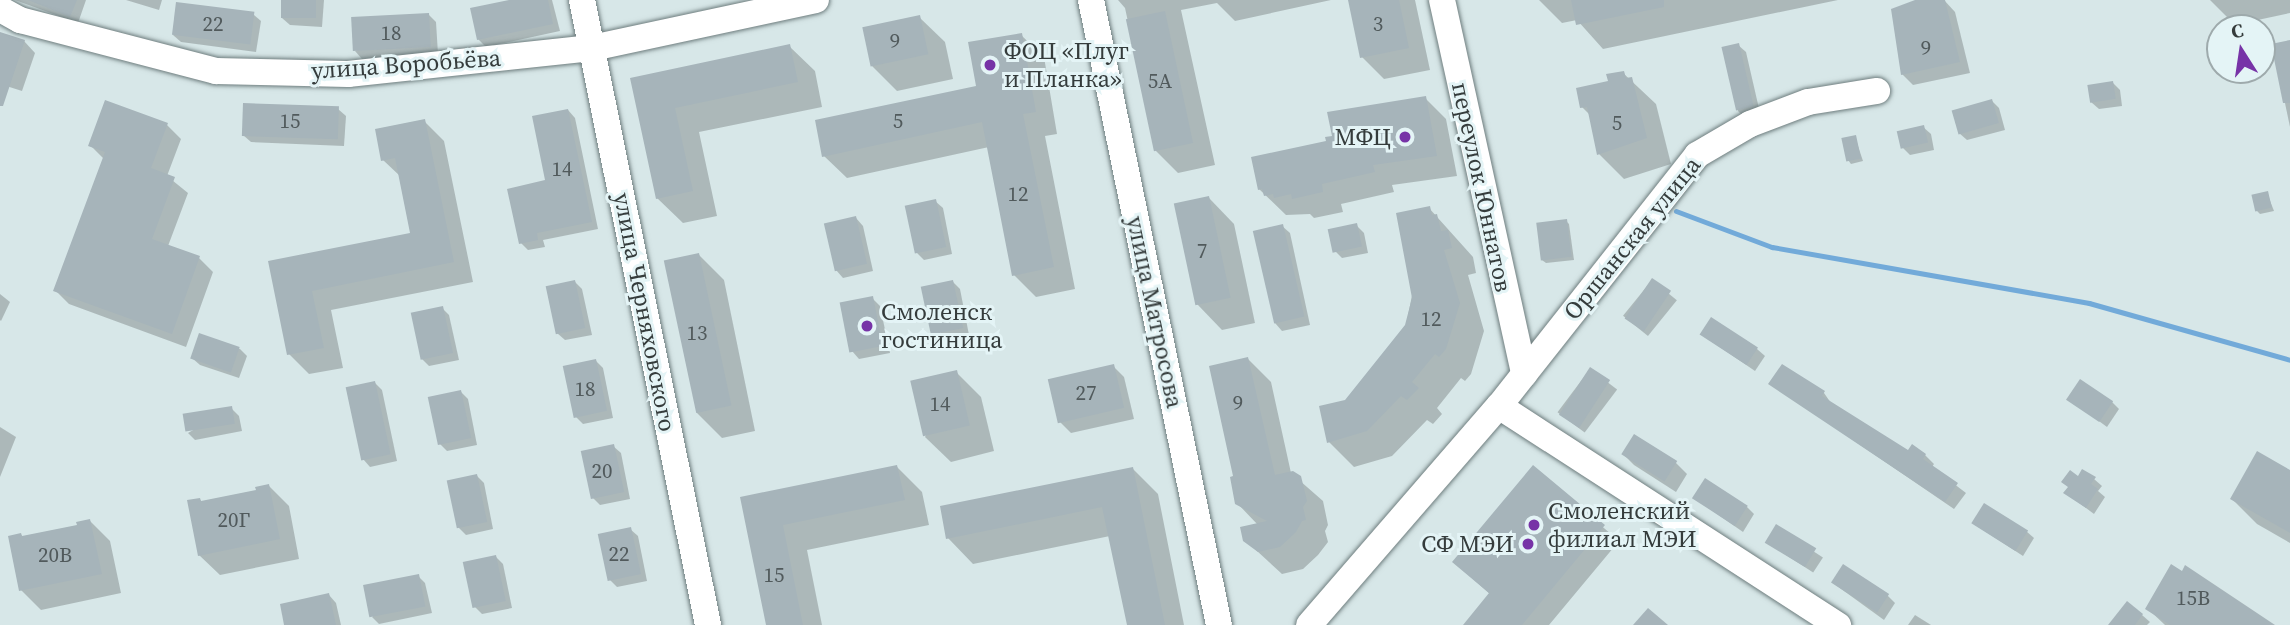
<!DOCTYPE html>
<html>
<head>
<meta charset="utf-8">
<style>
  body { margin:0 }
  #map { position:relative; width:2290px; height:625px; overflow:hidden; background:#d7e7e8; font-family:"Source Serif 4",serif }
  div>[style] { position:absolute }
  .shadow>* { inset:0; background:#0003; transform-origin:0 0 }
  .stream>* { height:5px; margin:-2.5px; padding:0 2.5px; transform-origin:2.5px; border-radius:2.5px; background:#72aad9 }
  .building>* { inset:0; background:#a6b4ba; transform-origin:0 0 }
  .roads { filter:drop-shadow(0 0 2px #6e7d7e) drop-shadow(0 0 2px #6e7d7e) }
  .minor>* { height:26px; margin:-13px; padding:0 13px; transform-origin:13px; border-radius:13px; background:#fff }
  .dots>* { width:19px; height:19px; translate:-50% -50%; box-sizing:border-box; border:4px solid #e4f4f6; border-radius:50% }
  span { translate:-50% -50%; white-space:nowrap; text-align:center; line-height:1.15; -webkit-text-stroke:6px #e4f4f6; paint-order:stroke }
  .number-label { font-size:21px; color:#515a5c }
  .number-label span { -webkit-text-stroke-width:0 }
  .poi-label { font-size:24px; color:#353c3c }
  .left { translate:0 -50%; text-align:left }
  .right { translate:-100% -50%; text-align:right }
  .street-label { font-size:24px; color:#353c3c }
  .north { position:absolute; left:2206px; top:14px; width:70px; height:70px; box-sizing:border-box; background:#e4f4f6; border:2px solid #9eaaac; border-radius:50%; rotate:348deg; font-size:19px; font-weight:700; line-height:28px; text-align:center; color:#353c3c }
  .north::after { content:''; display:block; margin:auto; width:24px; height:32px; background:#7733a7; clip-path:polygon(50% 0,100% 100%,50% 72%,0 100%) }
</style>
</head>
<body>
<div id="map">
  <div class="shadow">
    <div style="clip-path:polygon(15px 0,86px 0,78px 23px)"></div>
    <div style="clip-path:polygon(126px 0,162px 0,159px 10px)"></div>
    <div style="clip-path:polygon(283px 0,324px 0,322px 27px,290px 25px,282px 18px)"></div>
    <div style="clip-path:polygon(517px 0,552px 0,560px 31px,486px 47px,478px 39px)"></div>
    <div style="clip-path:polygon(1118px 0,1331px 0,1235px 21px,1217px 3px,1181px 10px,1215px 165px,1178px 173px,1156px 151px,1125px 8px)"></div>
    <div style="clip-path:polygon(1350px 0,1415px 0,1430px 70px,1384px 79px,1362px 57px)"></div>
    <div style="clip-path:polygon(1539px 0,1838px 0,1603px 49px,1577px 20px,1562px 23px)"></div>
    <div style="clip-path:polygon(1926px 0,1944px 0,1955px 12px,1970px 73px,1913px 85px,1902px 74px)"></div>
    <div style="clip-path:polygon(2210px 0,2290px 0,2290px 13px,2239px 24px,2234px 19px,2230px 20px)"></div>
    <div style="clip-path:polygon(253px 14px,261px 21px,256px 52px,181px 42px,173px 35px)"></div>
    <div style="clip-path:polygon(429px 15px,436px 22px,438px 54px,362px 59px,355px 51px)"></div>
    <div style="clip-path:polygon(919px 17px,945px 42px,953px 79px,897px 91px,872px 66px)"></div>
    <div style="clip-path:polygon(0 34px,24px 41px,35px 53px,22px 91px,0 84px)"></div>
    <div style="clip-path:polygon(1021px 35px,1044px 57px,1057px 134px,1045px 136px,1075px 289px,1036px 297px,1014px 275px,989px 147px,847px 178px,824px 156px,978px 87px)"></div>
    <div style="clip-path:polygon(2290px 42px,2290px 127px,2273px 46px)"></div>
    <div style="clip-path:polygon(1738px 45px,1746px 52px,1760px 113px,1745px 118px,1738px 111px,1723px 48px)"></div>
    <div style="clip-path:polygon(789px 46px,815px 71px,822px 107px,699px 132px,717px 216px,683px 223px,657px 198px,632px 79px)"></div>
    <div style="clip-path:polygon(1623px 73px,1656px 104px,1671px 164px,1624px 179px,1599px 154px,1591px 116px,1582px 107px)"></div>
    <div style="clip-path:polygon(2112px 82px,2120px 90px,2122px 106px,2099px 109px,2091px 102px)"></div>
    <div style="clip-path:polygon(1425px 98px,1446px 119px,1457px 176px,1392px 185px,1394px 192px,1341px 204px,1343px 212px,1314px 218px,1310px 214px,1286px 215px,1259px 189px,1328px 142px)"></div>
    <div style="clip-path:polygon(1992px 101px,1999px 108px,2005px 130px,1967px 140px,1959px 133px)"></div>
    <div style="clip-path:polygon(338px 109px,346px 116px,344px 146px,251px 142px,243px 135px)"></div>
    <div style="clip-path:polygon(568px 110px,575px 118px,598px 229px,543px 240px,545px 247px,528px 250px,521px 243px,547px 181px)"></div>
    <div style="clip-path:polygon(424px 121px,444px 141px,473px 282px,331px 310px,343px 368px,309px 374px,289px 354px,270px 263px,412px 234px,401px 177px,383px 160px)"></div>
    <div style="clip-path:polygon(167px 125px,181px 139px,167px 176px,188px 193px,168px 246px,199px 258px,213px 272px,186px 347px,69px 304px,55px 290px,104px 159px,90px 145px)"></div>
    <div style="clip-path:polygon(1923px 127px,1931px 134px,1934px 150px,1910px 155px,1903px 148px)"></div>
    <div style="clip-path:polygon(1855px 137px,1863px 161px,1851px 164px,1848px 160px)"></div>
    <div style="clip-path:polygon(2267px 193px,2274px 211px,2260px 214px,2257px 211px)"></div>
    <div style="clip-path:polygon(1209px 198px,1234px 224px,1255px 323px,1222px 330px,1197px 304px)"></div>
    <div style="clip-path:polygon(935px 201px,943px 208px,952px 254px,924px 260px,916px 252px)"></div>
    <div style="clip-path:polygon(1429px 208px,1473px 257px,1476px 273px,1468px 275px,1484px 331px,1471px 374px,1465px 381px,1461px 378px,1437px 408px,1442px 414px,1433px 424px,1427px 420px,1392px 456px,1354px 467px,1329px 442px,1346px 402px,1406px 326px)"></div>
    <div style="clip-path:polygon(856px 218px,863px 226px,873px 271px,843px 278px,836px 270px)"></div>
    <div style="clip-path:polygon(1566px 221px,1569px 224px,1574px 260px,1546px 263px,1542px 260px)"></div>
    <div style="clip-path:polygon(1356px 225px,1364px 233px,1368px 253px,1342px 258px,1335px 251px)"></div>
    <div style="clip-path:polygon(1282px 226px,1290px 233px,1310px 325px,1282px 331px,1275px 323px)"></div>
    <div style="clip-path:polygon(699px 255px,724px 280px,755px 431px,722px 438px,697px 413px)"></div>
    <div style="left:1652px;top:280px;width:32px;height:46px;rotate:39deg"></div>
    <div style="clip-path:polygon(575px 282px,582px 289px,592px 335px,565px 340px,557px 333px)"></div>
    <div style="clip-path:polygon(953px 282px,960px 289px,969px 335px,939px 342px,932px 334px)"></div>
    <div style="clip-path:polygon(0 294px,10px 302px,1px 321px,0 320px)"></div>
    <div style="clip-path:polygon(872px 298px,880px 306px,890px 353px,859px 359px,852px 351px)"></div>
    <div style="clip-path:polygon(442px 308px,449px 315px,459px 360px,429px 366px,422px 359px)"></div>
    <div style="clip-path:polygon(1702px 335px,1757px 349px,1765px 356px,1755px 371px)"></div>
    <div style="clip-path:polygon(200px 336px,240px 349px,247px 356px,239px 378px,200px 365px,192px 358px)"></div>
    <div style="clip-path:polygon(1248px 359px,1271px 382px,1291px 473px,1323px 501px,1328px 525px,1325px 531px,1328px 542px,1318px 555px,1303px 569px,1282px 574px,1245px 540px,1258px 525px,1237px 503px,1235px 478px)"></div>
    <div style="clip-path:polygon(596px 361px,603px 368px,613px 418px,583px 424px,576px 417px)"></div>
    <div style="clip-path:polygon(1113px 366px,1124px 377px,1134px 419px,1071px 433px,1060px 422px)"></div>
    <div style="left:1590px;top:369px;width:34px;height:54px;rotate:37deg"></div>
    <div style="clip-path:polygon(956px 372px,981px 397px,994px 451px,951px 462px,925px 437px)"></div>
    <div style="clip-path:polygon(375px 383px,382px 390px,397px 461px,370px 467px,363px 459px)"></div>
    <div style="clip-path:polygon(1771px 384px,1824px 393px,1831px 403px,1908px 453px,1925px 455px,1934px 464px,1932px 467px,1966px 493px,1954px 509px)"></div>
    <div style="clip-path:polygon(460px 391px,468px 399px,477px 445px,447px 451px,440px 444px)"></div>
    <div style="clip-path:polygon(2069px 399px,2112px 402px,2119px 409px,2107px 427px)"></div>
    <div style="clip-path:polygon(231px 408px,239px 416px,242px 431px,195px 440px,188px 433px)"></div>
    <div style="clip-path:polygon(0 427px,16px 437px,0 477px)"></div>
    <div style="clip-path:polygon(1634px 436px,1676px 463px,1687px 474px,1676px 492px,1634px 465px,1623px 454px)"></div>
    <div style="clip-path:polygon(613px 446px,621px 453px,630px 499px,600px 505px,593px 498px)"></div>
    <div style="clip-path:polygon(897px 467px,922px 492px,929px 525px,807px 550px,822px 625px,768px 625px,742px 499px)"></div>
    <div style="clip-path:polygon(1533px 467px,1619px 541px,1549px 625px,1465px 625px,1491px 595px,1454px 562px)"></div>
    <div style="clip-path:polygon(1132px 468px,1158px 494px,1184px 625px,1128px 625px,1110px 536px,973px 564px,948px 538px)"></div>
    <div style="clip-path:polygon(2290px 472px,2290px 543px,2257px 524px,2232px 499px)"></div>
    <div style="clip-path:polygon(477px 476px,484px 483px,493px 529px,466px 535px,458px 527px)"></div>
    <div style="clip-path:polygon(2078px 478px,2094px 479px,2102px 486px,2098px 491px,2105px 497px,2094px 514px,2066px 493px)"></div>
    <div style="clip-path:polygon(269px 486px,289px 506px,299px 559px,220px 575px,199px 555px,200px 500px,203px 503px,258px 492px)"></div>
    <div style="clip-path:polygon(1694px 498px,1747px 507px,1754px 514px,1743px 532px)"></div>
    <div style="clip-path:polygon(90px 521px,110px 541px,121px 593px,41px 610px,21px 590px,21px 535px,24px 538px,79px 526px)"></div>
    <div style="clip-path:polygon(1974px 524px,2026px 531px,2034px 538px,2023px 556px)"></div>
    <div style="left:1776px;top:527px;width:56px;height:18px;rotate:33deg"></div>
    <div style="clip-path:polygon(630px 529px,638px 536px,647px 581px,617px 587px,610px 580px)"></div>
    <div style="clip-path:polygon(495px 556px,503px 564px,512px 608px,482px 614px,475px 607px)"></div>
    <div style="clip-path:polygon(418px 576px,425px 583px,432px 613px,379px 624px,372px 617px)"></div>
    <div style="clip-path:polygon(1833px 583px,1888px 596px,1895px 603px,1884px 620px)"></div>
    <div style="clip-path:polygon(329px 595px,336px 603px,341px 625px,286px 625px)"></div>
    <div style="clip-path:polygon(2147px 608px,2272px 625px,2165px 625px)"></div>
    <div style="clip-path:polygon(1915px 615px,1931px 625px,1908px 625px)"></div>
    <div style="clip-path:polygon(2142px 615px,2150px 622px,2147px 625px,2110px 625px)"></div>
  </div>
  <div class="stream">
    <div style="left:1676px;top:211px;width:103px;rotate:20.6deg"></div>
    <div style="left:1772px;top:247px;width:322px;rotate:10deg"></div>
    <div style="left:2089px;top:303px;width:209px;rotate:15.8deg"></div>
  </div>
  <div class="building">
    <div style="clip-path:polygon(28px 0,77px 0,70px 17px)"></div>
    <div style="left:281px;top:0;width:35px;height:18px"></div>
    <div style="clip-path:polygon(509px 0,548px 0,553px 24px,477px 40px,470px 8px)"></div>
    <div style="clip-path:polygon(1348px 0,1399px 0,1409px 48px,1360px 58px)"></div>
    <div style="clip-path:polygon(1571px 0,1664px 0,1664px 7px,1576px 25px)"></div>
    <div style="clip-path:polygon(1915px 0,1945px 0,1960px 62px,1901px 75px,1891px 9px)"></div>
    <div style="left:176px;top:2px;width:79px;height:33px;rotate:7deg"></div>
    <div style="left:1165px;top:11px;width:135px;height:40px;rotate:78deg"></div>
    <div style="left:429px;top:13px;width:34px;height:78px;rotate:87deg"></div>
    <div style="left:920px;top:15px;width:40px;height:59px;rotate:78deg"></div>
    <div style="clip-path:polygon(0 32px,25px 40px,3px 106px,0 106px)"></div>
    <div style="clip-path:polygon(1022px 33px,1036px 112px,1023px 114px,1054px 267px,1012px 276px,982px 122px,822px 157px,815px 120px,976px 86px,968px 42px)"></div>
    <div style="clip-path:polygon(2290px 40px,2290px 103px,2283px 103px,2271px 44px)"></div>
    <div style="left:1739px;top:43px;width:65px;height:18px;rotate:77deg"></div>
    <div style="clip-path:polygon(790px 44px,798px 82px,675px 108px,693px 191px,656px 199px,630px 78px)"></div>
    <div style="clip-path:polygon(1624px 71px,1626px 78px,1632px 77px,1647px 138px,1597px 155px,1587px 107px,1580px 108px,1576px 88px,1608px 81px,1606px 74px)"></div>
    <div style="left:2113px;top:81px;width:18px;height:26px;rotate:81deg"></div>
    <div style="clip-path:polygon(1426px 96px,1437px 156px,1373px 165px,1375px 172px,1322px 184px,1323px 192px,1292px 199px,1291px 194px,1274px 198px,1273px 194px,1264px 196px,1262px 189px,1258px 190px,1251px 157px,1326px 141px,1325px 137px,1332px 136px,1327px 112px)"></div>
    <div style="left:1992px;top:99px;width:25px;height:42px;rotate:74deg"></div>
    <div style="clip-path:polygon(105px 100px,168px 123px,151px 168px,175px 177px,152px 239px,200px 256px,172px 334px,53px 291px,105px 152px,88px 146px)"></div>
    <div style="left:243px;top:103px;width:96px;height:33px;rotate:2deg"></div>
    <div style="clip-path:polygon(568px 109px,592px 222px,537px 233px,538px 240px,519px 244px,507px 189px,545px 180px,532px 116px)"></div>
    <div style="clip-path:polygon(425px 119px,454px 262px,312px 291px,324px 348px,287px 355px,268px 261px,410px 233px,395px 158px,381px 161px,375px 129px)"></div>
    <div style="left:1924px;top:125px;width:18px;height:28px;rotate:77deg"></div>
    <div style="left:1856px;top:135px;width:24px;height:15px;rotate:78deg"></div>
    <div style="left:2268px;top:191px;width:17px;height:17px;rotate:77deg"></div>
    <div style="left:1209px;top:196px;width:104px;height:36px;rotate:78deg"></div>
    <div style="left:936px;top:199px;width:49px;height:32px;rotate:78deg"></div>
    <div style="clip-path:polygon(1430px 206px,1432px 215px,1437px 214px,1441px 231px,1448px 230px,1452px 248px,1444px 250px,1460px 303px,1446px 349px,1439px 357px,1435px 354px,1412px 382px,1419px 388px,1407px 400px,1401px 396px,1367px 431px,1327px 443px,1319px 406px,1345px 400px,1405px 325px,1412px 298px,1396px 213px)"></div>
    <div style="left:856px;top:216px;width:49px;height:33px;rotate:77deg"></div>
    <div style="left:1567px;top:219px;width:38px;height:31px;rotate:83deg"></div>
    <div style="left:1357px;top:223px;width:24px;height:30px;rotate:78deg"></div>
    <div style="left:1283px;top:224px;width:95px;height:31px;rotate:77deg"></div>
    <div style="left:699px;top:253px;width:156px;height:36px;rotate:78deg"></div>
    <div style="left:1652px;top:278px;width:23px;height:49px;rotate:34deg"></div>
    <div style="left:575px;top:280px;width:49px;height:30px;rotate:78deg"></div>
    <div style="left:953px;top:280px;width:49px;height:33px;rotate:78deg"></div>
    <div style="left:873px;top:296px;width:51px;height:34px;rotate:79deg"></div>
    <div style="left:443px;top:306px;width:48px;height:33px;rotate:78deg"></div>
    <div style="left:1711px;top:317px;width:56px;height:21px;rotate:33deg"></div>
    <div style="left:199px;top:333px;width:43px;height:27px;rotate:19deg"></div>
    <div style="clip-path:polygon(1248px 357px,1275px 475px,1293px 471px,1301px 476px,1307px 501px,1303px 507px,1306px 520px,1302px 521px,1296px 532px,1280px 547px,1258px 552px,1243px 541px,1240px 527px,1267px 521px,1235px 504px,1230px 477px,1233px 476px,1209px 366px)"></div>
    <div style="left:596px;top:359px;width:53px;height:34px;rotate:78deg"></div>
    <div style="left:1114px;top:364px;width:45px;height:68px;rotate:77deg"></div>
    <div style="clip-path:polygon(1782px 364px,1825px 391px,1822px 396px,1908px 450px,1912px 444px,1926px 454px,1923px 459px,1958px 483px,1945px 502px,1768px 384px)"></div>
    <div style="left:1590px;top:367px;width:24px;height:57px;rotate:33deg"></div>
    <div style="left:957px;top:370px;width:57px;height:48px;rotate:77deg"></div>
    <div style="left:2080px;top:379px;width:40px;height:25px;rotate:34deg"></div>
    <div style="left:375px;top:381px;width:75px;height:30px;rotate:78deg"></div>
    <div style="left:461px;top:390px;width:49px;height:34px;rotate:78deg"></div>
    <div style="left:232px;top:406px;width:18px;height:50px;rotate:81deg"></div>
    <div style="left:1634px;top:434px;width:51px;height:24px;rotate:32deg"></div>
    <div style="left:614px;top:444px;width:49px;height:34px;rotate:78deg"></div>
    <div style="clip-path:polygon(2257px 451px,2290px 470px,2290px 533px,2230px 499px)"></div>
    <div style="clip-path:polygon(897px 465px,905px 500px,783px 525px,803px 625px,766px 625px,740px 497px)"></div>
    <div style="clip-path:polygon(1533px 465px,1605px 525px,1522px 625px,1463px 625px,1489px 593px,1452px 562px)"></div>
    <div style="clip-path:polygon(1133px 467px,1165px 625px,1127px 625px,1102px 507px,946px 539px,940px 506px)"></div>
    <div style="clip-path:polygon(2082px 469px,2096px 477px,2091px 484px,2098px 489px,2086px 508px,2063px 493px,2068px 487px,2061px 482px,2070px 470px,2078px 476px)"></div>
    <div style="left:477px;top:474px;width:49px;height:31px;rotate:78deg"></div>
    <div style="left:1705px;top:478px;width:51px;height:24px;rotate:33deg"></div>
    <div style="clip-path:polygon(269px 484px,280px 539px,198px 556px,187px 500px,200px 498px,201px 501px,256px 490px,255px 487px)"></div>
    <div style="left:1984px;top:503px;width:52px;height:24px;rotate:32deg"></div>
    <div style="clip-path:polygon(90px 519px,102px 574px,19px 591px,8px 536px,21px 533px,22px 536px,77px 525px,76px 522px)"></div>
    <div style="left:1776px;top:524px;width:47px;height:22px;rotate:31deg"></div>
    <div style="left:631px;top:527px;width:48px;height:34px;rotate:78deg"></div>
    <div style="left:496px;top:555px;width:47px;height:34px;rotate:78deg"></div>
    <div style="left:1843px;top:564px;width:55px;height:22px;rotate:33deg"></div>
    <div style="clip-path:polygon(2171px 564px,2182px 571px,2185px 565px,2275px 625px,2170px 625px,2145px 609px)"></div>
    <div style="left:419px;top:574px;width:33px;height:57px;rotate:79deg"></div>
    <div style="clip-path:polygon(329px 593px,336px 625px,284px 625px,280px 604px)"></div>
    <div style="clip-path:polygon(2127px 601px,2143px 614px,2135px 625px,2108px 625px)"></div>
    <div style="clip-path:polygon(1648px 608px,1668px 625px,1633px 625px)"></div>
  </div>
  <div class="roads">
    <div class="minor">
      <div style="left:582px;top:0;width:638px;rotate:78.6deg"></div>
      <div style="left:1091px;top:0;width:638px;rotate:78.43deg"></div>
      <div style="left:1442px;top:0;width:383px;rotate:77.6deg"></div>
      <div style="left:0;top:9px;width:23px;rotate:29deg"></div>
      <div style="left:20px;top:20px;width:203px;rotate:14.6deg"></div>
      <div style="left:216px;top:71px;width:132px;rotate:1.3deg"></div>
      <div style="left:348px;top:74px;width:245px;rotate:-6.1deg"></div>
      <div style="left:592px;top:48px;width:229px;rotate:-12.1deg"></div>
      <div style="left:1499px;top:406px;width:404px;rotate:32.9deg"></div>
      <div style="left:1309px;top:625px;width:290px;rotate:-49.1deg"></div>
      <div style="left:1499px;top:406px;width:320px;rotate:-51.7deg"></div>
      <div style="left:1697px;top:155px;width:61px;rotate:-30.3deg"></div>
      <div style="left:1750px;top:124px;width:62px;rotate:-20.8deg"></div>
      <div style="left:1808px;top:102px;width:70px;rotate:-9.1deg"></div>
    </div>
  </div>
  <div class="dots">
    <div style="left:990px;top:65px;background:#7733a7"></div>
    <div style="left:1405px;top:137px;background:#7733a7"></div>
    <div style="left:867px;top:326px;background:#7733a7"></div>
    <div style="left:1534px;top:525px;background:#7733a7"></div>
    <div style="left:1528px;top:544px;background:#7733a7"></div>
  </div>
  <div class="number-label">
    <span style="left:213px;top:24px">22</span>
    <span style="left:1378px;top:24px">3</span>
    <span style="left:391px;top:33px">18</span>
    <span style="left:895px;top:41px">9</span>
    <span style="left:1926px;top:48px">9</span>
    <span style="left:1160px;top:81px">5А</span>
    <span style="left:290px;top:121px">15</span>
    <span style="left:898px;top:121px">5</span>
    <span style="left:1617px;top:123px">5</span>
    <span style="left:562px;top:169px">14</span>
    <span style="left:1018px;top:194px">12</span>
    <span style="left:1202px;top:251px">7</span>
    <span style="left:1431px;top:319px">12</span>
    <span style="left:697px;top:333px">13</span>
    <span style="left:585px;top:389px">18</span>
    <span style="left:1086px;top:393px">27</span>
    <span style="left:1238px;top:403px">9</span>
    <span style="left:940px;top:404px">14</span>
    <span style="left:602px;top:471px">20</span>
    <span style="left:234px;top:520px">20Г</span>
    <span style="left:619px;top:554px">22</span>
    <span style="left:55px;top:555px">20В</span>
    <span style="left:774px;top:575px">15</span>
    <span style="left:2193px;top:598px">15В</span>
  </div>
  <div class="poi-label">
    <span class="left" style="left:1004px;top:65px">ФОЦ «Плуг<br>и Планка»</span>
    <span class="right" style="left:1391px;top:137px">МФЦ</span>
    <span class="left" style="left:881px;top:326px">Смоленск<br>гостиница</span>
    <span class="left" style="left:1548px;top:525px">Смоленский<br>филиал МЭИ</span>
    <span class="right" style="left:1514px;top:544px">СФ МЭИ</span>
  </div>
  <div class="street-label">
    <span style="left:406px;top:64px;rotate:-4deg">улица Воробьёва</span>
    <span style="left:1482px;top:187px;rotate:78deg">переулок Юннатов</span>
    <span style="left:1632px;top:238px;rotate:-51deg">Оршанская улица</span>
    <span style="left:645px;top:312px;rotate:79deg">улица Черняховского</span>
    <span style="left:1155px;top:312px;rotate:78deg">улица Матросова</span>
  </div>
  <div class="north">С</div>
</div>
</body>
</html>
